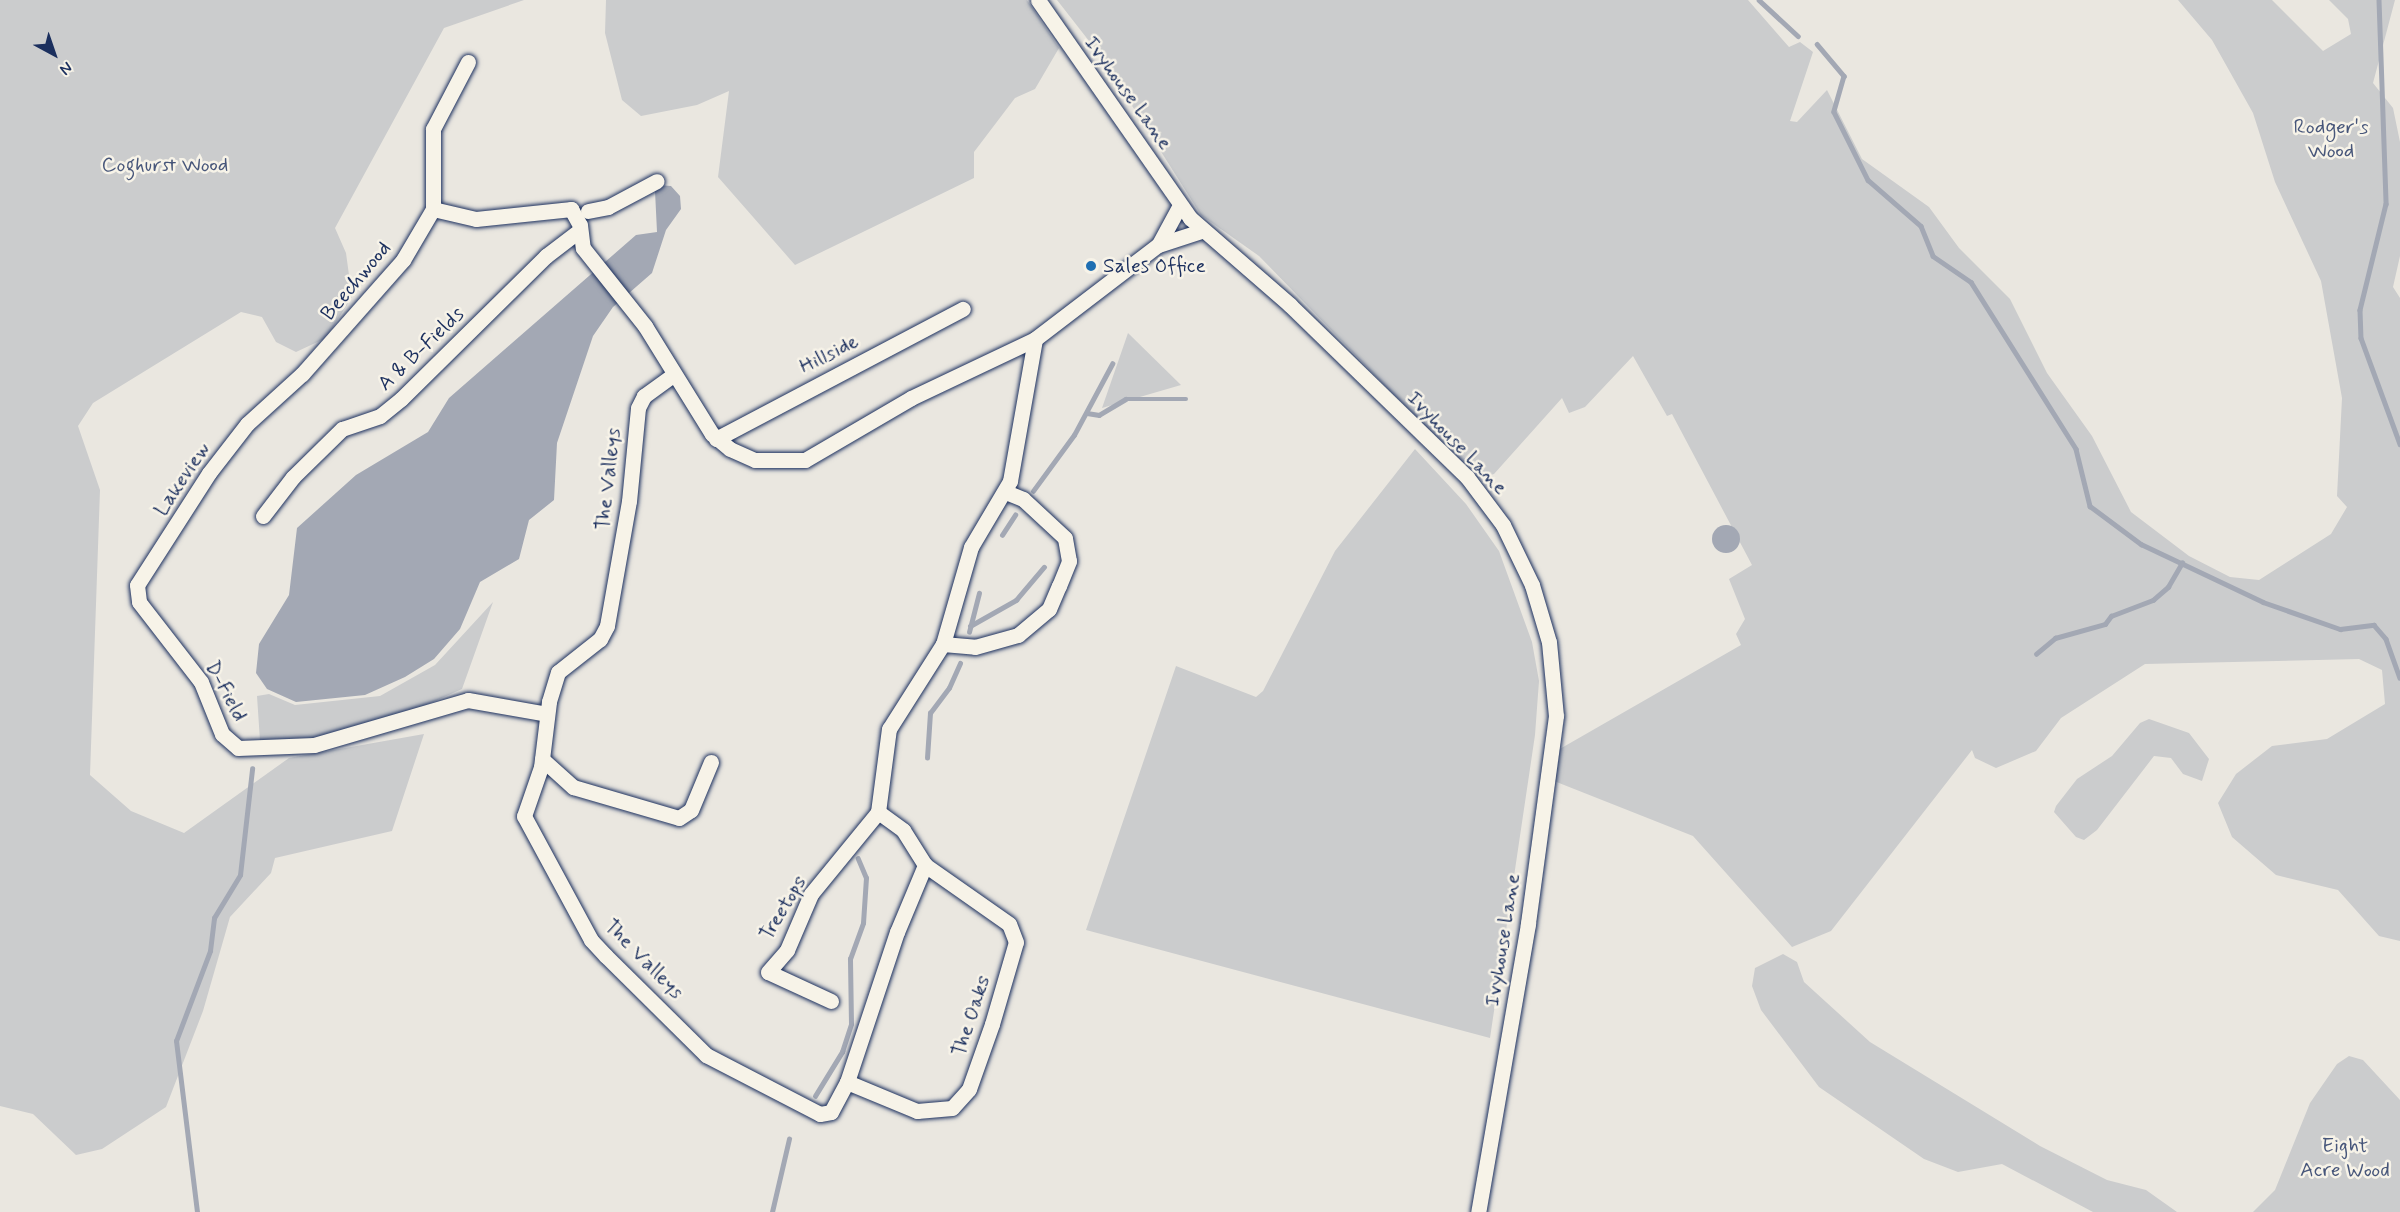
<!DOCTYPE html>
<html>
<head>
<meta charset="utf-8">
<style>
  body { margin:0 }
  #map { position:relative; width:2400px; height:1212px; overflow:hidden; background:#eae7e0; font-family:Mynerve,sans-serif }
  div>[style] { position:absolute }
  .green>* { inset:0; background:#cbcccd }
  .water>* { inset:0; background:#a3a8b4 }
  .round { border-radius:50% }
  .stream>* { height:4.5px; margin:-2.25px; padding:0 2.25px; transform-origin:2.25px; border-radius:2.25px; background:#a3a8b4 }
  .roads { filter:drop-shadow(0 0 2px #1b2f5e) drop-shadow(0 0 2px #1b2f5e) }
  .minor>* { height:15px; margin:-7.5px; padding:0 7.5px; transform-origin:7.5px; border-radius:7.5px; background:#f7f3e8 }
  .dots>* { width:16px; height:16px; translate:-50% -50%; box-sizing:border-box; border:3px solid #f7f3e8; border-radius:50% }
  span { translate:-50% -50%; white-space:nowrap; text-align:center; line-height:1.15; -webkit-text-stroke:5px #f7f3e8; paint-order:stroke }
  .street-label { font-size:21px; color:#1b2f5e }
  .park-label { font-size:21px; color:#47567a }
  .poi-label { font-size:21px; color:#1b2f5e }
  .left { translate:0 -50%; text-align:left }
  .north { position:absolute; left:24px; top:24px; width:60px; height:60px; -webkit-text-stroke:4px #f7f3e8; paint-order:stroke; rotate:140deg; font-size:16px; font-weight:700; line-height:24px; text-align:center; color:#1b2f5e }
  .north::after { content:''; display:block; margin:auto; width:21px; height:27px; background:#1b2f5e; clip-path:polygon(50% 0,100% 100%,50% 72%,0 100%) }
</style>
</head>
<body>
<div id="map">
  <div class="green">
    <div style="clip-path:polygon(0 0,524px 0,444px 28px,335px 228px,346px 253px,352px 297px,326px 338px,296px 352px,276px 342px,262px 317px,241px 312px,93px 403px,78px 426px,100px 490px,90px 775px,131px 811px,184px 833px,289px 758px,424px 734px,392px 831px,275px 858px,271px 873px,230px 917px,203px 1011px,166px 1107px,102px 1149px,76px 1155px,33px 1114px,0 1106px)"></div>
    <div style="clip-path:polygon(606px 0,1027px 0,1059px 48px,1035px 89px,1015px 98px,974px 152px,974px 178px,795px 265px,718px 177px,729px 91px,697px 105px,641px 116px,622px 100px,605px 33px)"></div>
    <div style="clip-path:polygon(1057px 0,1748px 0,1789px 47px,1800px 42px,1813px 52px,1790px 121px,1797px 122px,1827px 90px,1862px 159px,1929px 207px,1959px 248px,2010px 299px,2047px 373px,2092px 436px,2131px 512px,2189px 556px,2230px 577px,2259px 580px,2331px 534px,2347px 507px,2337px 496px,2342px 398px,2321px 281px,2275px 182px,2253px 113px,2212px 40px,2178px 0,2272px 0,2323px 51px,2351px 34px,2348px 19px,2329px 0,2395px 0,2373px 83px,2393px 108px,2400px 142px,2400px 256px,2393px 287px,2400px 298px,2400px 941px,2379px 936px,2338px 890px,2276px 875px,2232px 837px,2218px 803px,2236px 774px,2272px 746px,2327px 739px,2385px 704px,2382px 670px,2359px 659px,2145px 664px,2061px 718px,2036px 751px,1996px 768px,1975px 758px,1972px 750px,1831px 931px,1792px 947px,1693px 836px,1554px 781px,1558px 750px,1741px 645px,1736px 634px,1745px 619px,1729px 579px,1752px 565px,1672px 414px,1667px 416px,1633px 356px,1585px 407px,1569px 413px,1562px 398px,1494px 474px,1476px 479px,1259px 256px,1201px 215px,1100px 55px)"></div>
    <div style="clip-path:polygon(1128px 333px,1181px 385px,1102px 408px)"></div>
    <div style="clip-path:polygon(1415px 449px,1466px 504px,1499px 551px,1532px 642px,1539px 681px,1535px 735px,1490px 1038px,1086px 930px,1176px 666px,1256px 697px,1263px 691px,1335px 551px)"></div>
    <div style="clip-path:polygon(493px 602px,462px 689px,352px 738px,260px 741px,257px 696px,269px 694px,295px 705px,380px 696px,435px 665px)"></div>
    <div style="clip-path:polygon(2149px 719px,2189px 733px,2209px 759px,2202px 781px,2183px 774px,2171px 758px,2154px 756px,2097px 830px,2084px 840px,2076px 837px,2054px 812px,2056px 806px,2077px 779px,2112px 756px,2140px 723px)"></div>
    <div style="clip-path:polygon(1783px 954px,1797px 962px,1804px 982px,1870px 1042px,2040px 1146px,2107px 1180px,2146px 1190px,2177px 1212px,2093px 1212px,2002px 1164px,1958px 1172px,1924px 1159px,1819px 1087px,1761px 1010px,1752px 986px,1755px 968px)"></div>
    <div style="clip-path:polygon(2349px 1056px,2363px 1060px,2400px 1100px,2400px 1212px,2253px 1212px,2275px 1190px,2310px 1103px,2337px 1064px)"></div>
  </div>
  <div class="water">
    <div style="clip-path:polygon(658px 185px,671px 186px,680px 196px,681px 209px,666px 230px,652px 273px,613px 307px,593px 336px,557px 443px,554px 500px,529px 520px,519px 559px,480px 582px,460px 629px,434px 659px,405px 677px,365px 695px,296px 702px,267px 689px,256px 673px,259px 644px,289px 595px,297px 528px,356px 475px,428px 432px,449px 398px,636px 235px,657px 232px,655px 191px)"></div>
    <div class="round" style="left:1712px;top:525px;width:28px;height:28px"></div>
  </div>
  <div class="stream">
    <div style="left:1759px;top:0;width:53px;rotate:42.7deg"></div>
    <div style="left:2379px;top:0;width:204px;rotate:88deg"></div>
    <div style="left:2386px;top:204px;width:109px;rotate:103.8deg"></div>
    <div style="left:2360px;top:310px;width:28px;rotate:88deg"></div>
    <div style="left:2361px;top:338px;width:113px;rotate:69.8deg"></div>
    <div style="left:1817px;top:44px;width:42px;rotate:49.8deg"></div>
    <div style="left:1844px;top:76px;width:37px;rotate:106deg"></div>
    <div style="left:1834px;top:112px;width:76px;rotate:63.4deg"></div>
    <div style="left:1868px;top:180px;width:70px;rotate:41deg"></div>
    <div style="left:1921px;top:226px;width:32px;rotate:68deg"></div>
    <div style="left:1933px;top:256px;width:46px;rotate:34.4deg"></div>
    <div style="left:1971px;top:282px;width:197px;rotate:57.8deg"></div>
    <div style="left:2076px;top:449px;width:59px;rotate:76.2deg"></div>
    <div style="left:2090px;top:506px;width:64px;rotate:36.7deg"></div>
    <div style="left:2141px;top:544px;width:135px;rotate:25.4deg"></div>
    <div style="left:2263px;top:602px;width:82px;rotate:19.3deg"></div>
    <div style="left:2340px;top:629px;width:34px;rotate:-7deg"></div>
    <div style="left:2374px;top:625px;width:18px;rotate:49deg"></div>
    <div style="left:2386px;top:639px;width:41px;rotate:70.3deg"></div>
    <div style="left:1087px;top:413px;width:12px;rotate:9deg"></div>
    <div style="left:1099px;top:415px;width:31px;rotate:-31deg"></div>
    <div style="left:1126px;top:399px;width:60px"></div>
    <div style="left:1033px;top:491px;width:69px;rotate:-53.8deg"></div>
    <div style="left:1074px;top:435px;width:81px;rotate:-61.8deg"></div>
    <div style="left:1002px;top:535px;width:24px;rotate:-57deg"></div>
    <div style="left:970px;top:626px;width:53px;rotate:-29.5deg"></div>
    <div style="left:1016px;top:600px;width:43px;rotate:-49.7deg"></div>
    <div style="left:969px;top:632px;width:40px;rotate:-75.6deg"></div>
    <div style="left:2036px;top:654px;width:25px;rotate:-40deg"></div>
    <div style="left:2055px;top:638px;width:52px;rotate:-15.6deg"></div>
    <div style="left:2105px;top:624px;width:10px;rotate:-53deg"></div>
    <div style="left:2111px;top:616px;width:45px;rotate:-20.9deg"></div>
    <div style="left:2153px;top:600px;width:20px;rotate:-41deg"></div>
    <div style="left:2168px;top:587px;width:28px;rotate:-60deg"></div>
    <div style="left:927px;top:758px;width:45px;rotate:-86.2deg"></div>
    <div style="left:930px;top:713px;width:31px;rotate:-53deg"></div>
    <div style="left:949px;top:688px;width:27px;rotate:-66deg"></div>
    <div style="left:815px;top:1096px;width:52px;rotate:-58.5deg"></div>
    <div style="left:842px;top:1052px;width:29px;rotate:-72deg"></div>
    <div style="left:851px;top:1024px;width:65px;rotate:-90.9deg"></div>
    <div style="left:850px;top:959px;width:38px;rotate:-70deg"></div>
    <div style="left:863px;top:923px;width:45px;rotate:-86.2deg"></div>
    <div style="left:866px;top:878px;width:21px;rotate:-113deg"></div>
    <div style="left:197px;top:1212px;width:172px;rotate:-97deg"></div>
    <div style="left:176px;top:1041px;width:96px;rotate:-69.3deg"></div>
    <div style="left:210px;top:951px;width:33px;rotate:-83deg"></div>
    <div style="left:214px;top:918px;width:50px;rotate:-58.8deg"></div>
    <div style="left:240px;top:875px;width:107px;rotate:-83.5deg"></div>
    <div style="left:772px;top:1212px;width:75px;rotate:-76.9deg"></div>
  </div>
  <div class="roads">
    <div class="minor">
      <div style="left:1038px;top:0;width:266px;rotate:55.1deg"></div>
      <div style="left:1190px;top:218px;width:133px;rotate:41deg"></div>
      <div style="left:1290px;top:305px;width:247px;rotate:44.2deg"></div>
      <div style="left:1467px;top:477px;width:60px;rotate:53.1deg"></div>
      <div style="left:1503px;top:525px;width:67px;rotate:64.2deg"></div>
      <div style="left:1532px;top:585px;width:59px;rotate:73.4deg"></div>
      <div style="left:1549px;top:642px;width:74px;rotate:84.6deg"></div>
      <div style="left:1556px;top:716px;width:210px;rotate:97.7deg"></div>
      <div style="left:1528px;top:924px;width:292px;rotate:99.8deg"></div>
      <div style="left:468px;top:62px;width:76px;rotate:117.6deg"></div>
      <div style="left:433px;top:129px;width:80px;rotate:90deg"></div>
      <div style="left:433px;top:209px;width:44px;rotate:13.1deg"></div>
      <div style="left:476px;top:219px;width:96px;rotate:-6deg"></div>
      <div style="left:571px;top:209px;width:18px;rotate:61deg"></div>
      <div style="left:580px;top:225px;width:23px;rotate:83deg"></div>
      <div style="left:583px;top:248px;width:100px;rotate:51.5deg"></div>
      <div style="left:645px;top:326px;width:127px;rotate:58.2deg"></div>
      <div style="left:712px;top:434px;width:23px;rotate:40deg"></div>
      <div style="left:730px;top:449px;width:27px;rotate:24deg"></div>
      <div style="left:755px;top:460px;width:50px"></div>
      <div style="left:805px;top:460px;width:123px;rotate:-30.3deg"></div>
      <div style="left:911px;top:398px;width:137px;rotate:-25.4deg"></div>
      <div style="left:433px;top:209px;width:59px;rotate:120.5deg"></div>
      <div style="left:403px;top:260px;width:152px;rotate:131.5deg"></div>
      <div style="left:302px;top:374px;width:74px;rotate:137.7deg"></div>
      <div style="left:247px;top:424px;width:62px;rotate:127.8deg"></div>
      <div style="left:209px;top:473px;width:133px;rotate:122.7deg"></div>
      <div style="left:137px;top:585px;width:17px;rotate:83deg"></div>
      <div style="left:139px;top:602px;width:101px;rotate:52.2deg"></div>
      <div style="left:201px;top:682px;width:56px;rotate:68deg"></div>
      <div style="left:222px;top:734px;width:21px;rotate:41deg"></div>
      <div style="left:238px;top:748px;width:76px;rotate:-2.3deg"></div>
      <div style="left:314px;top:745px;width:160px;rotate:-16.3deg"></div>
      <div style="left:468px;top:700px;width:80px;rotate:10deg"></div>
      <div style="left:588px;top:211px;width:20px;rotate:-11deg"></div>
      <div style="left:608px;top:207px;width:55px;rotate:-28deg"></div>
      <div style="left:1160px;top:242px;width:42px;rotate:-61.6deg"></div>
      <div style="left:673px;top:375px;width:36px;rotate:144deg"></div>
      <div style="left:644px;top:396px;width:13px;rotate:117deg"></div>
      <div style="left:638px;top:408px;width:93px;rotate:95.5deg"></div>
      <div style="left:629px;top:501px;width:127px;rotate:100deg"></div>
      <div style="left:607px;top:626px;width:15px;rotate:118deg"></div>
      <div style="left:600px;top:639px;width:53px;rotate:141.8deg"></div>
      <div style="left:558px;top:672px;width:31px;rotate:107deg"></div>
      <div style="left:549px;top:702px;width:65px;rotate:97deg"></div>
      <div style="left:541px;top:767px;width:52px;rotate:109.1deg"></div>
      <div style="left:524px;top:816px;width:141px;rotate:61.6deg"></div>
      <div style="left:591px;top:940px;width:22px;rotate:47deg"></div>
      <div style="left:606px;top:956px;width:141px;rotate:44.7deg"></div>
      <div style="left:706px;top:1055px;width:128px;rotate:27.4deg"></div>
      <div style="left:820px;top:1114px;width:11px;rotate:-10deg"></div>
      <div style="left:831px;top:1112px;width:34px;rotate:-62deg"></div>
      <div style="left:847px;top:1082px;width:158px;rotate:-71.6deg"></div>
      <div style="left:897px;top:932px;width:73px;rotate:-67.3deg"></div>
      <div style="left:925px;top:865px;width:41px;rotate:-122.2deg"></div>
      <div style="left:903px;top:830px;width:31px;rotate:-144deg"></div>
      <div style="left:878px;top:812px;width:84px;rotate:-82.5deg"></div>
      <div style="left:889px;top:729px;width:101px;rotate:-57.6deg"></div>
      <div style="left:943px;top:644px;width:101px;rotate:-73.9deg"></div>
      <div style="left:971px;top:547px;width:77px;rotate:-59.4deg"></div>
      <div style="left:1010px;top:481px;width:144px;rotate:-80deg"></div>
      <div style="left:1035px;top:339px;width:155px;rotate:-37.4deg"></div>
      <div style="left:1158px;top:245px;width:45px;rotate:-18deg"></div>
      <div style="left:716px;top:439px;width:279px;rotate:-27.8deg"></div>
      <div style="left:263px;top:516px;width:49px;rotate:-52.4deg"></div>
      <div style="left:293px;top:477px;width:69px;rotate:-44.4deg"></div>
      <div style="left:342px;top:429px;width:40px;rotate:-18.9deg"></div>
      <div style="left:380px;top:416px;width:27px;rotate:-39deg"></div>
      <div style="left:401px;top:399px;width:204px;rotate:-44.6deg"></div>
      <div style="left:546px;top:256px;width:43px;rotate:-37.4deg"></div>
      <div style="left:943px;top:644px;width:32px;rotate:5deg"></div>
      <div style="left:975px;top:647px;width:45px;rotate:-15.6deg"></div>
      <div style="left:1018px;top:635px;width:40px;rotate:-40deg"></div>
      <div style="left:1049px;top:609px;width:25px;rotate:-67deg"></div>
      <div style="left:1059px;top:586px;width:27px;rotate:-68deg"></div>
      <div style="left:1069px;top:561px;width:23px;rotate:-100deg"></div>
      <div style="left:1065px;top:538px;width:57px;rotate:-137.1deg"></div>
      <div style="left:1023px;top:499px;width:18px;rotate:-158deg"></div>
      <div style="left:542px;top:759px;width:42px;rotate:42.1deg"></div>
      <div style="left:573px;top:787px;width:110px;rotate:16.3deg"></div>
      <div style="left:679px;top:818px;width:14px;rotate:-34deg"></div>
      <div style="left:691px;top:810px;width:52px;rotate:-67.4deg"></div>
      <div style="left:831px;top:1001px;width:69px;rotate:-155.3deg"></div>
      <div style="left:768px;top:972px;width:29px;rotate:-49deg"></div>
      <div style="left:787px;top:950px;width:61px;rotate:-66.8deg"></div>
      <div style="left:811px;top:894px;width:106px;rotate:-50.7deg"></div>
      <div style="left:847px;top:1082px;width:76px;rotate:22.5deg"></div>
      <div style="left:917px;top:1111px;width:35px;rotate:-5deg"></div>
      <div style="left:952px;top:1108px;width:25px;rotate:-48deg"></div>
      <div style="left:969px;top:1089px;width:69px;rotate:-70.5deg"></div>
      <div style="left:992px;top:1024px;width:85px;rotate:-73.7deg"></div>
      <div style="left:1016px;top:942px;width:19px;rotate:-111deg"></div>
      <div style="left:1009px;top:924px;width:103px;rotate:-144.9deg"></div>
    </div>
  </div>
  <div class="dots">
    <div style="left:1091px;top:266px;background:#1f6fb2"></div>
  </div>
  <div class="street-label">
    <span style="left:1128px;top:93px;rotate:54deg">Ivyhouse Lane</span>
    <span style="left:356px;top:281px;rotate:-50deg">Beechwood</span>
    <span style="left:421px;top:349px;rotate:-44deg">A &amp; B-Fields</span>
    <span style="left:829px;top:354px;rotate:-27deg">Hillside</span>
    <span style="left:1457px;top:443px;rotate:46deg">Ivyhouse Lane</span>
    <span style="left:182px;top:479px;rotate:-56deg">Lakeview</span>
    <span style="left:608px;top:479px;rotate:-84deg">The Valleys</span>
    <span style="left:226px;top:691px;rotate:62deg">D-Field</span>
    <span style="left:783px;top:908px;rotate:-59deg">Treetops</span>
    <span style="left:1503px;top:940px;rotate:-81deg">Ivyhouse Lane</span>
    <span style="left:644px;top:959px;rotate:45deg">The Valleys</span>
    <span style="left:971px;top:1016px;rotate:-72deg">The Oaks</span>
  </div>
  <div class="park-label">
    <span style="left:2331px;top:139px">Rodger's<br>Wood</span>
    <span style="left:165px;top:165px">Coghurst Wood</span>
    <span style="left:2345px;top:1158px">Eight<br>Acre Wood</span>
  </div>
  <div class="poi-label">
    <span class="left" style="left:1103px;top:266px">Sales Office</span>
  </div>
  <div class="north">N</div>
</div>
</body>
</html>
